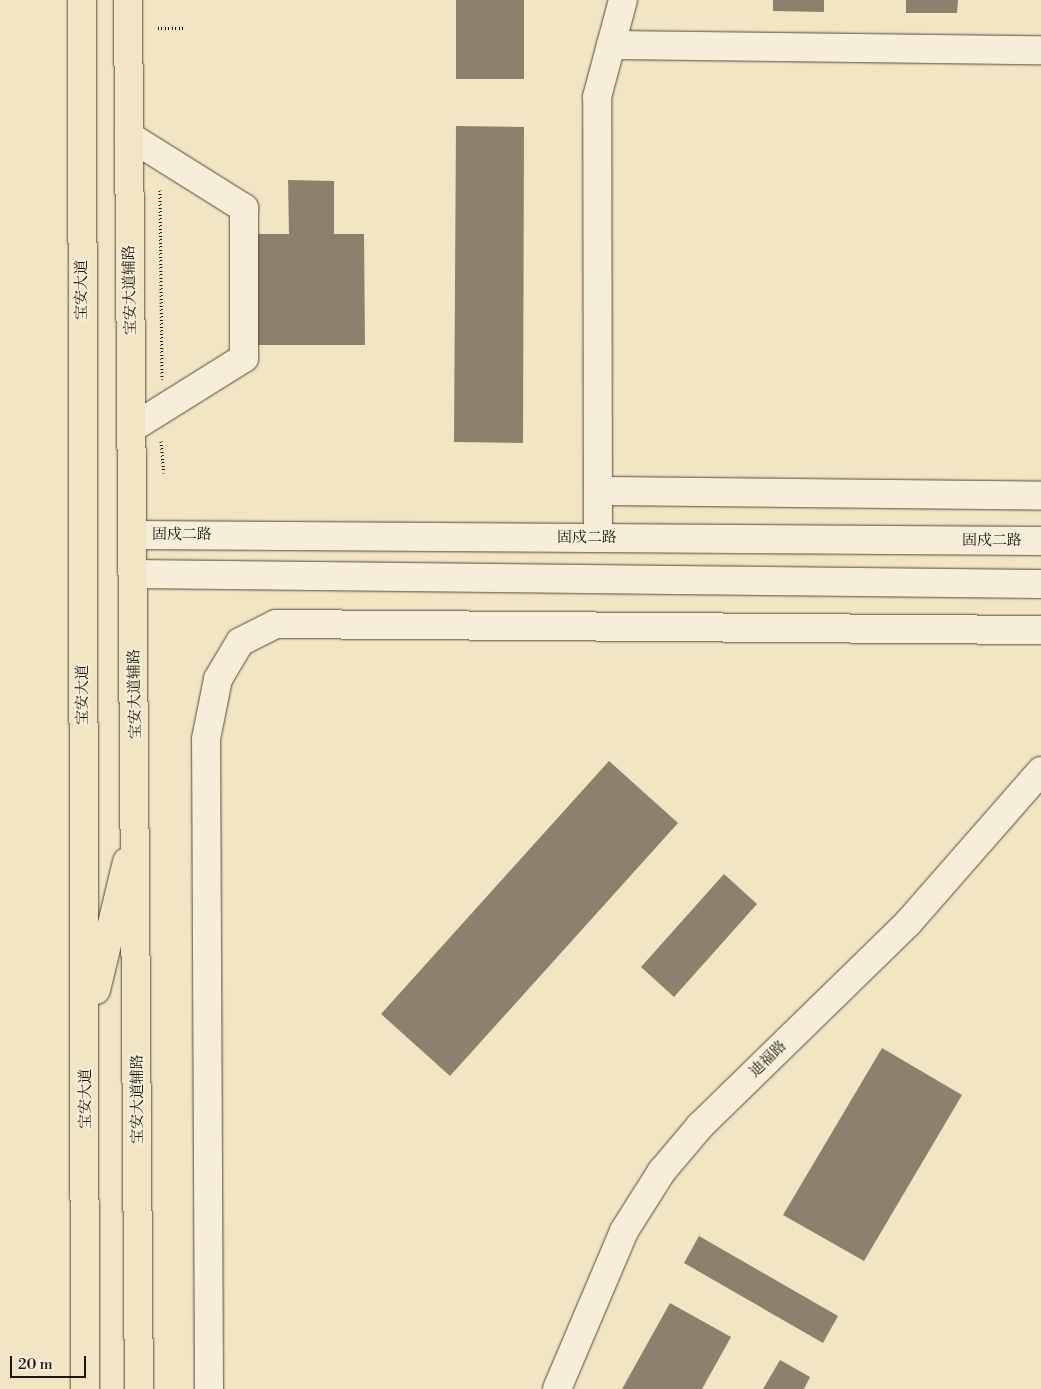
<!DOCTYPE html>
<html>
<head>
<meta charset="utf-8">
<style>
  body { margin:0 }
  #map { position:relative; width:1041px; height:1389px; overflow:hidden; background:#f1e5c3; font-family:"Libre Bodoni","Noto Serif SC",serif }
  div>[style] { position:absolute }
  .building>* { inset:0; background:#8c816c }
  .path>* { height:3px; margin-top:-1.5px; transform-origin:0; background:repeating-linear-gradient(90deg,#1e150d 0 1px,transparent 0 3.5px) }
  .roads { filter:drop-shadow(0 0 1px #53493a) drop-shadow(0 0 1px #53493a) }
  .minor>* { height:28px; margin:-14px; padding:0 14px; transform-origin:14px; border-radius:14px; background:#f6eed8 }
  .major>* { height:28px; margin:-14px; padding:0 14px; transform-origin:14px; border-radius:14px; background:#f1e5c3 }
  span { translate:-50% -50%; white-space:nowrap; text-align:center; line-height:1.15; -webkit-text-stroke:4px #f6eed8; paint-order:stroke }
  .street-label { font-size:15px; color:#1e150d }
  .scale { position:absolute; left:10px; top:1356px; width:76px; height:22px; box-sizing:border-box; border:2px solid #1e150d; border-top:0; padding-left:6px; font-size:15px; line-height:18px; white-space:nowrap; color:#1e150d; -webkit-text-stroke:4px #f6eed8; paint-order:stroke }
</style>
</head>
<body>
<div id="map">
  <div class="building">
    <div style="clip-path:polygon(456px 0,524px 0,524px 79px,456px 79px)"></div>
    <div style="clip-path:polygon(773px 0,824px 0,824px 12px,773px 11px)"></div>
    <div style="clip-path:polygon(906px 0,958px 0,957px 13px,906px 13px)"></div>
    <div style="clip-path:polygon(456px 126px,524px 127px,523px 443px,454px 442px)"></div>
    <div style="clip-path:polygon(288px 180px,334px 181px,334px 234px,364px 234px,365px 345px,258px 345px,258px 234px,289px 234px)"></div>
    <div style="clip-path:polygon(609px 761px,678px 823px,450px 1076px,381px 1014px)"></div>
    <div style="clip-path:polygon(724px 874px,757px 904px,674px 997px,641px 967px)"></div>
    <div style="clip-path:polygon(882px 1048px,962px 1095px,864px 1261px,783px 1215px)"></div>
    <div style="clip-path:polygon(699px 1236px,838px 1316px,823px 1343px,684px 1263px)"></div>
    <div style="clip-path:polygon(670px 1303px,731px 1337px,702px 1389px,622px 1389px)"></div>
    <div style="clip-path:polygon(780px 1360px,810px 1377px,804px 1389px,763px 1389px)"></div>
  </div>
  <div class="path">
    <div style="left:158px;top:28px;width:26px"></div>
    <div style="left:160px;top:190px;width:189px;rotate:89.4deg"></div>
    <div style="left:161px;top:441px;width:32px;rotate:85deg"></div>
  </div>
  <div class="roads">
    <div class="minor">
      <div style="left:611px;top:45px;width:430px;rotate:0.7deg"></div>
      <div style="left:129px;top:136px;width:136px;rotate:32.1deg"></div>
      <div style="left:244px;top:208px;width:150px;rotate:90deg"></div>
      <div style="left:244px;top:358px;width:132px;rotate:148deg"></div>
      <div style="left:598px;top:491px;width:443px;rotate:0.6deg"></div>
      <div style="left:133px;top:535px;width:908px;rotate:0.38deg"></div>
      <div style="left:598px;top:538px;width:441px;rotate:-90.1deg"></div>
      <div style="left:597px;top:97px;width:100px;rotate:-75deg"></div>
      <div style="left:134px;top:574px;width:907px;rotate:0.63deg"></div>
      <div style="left:209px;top:1389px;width:650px;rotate:-90.26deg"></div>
      <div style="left:206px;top:739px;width:61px;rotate:-78.7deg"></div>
      <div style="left:218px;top:679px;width:43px;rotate:-59.3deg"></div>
      <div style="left:240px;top:642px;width:40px;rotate:-26.6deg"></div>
      <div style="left:276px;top:624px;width:765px;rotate:0.45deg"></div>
      <div style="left:557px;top:1389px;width:172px;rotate:-67deg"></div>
      <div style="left:624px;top:1231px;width:71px;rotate:-57.7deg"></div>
      <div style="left:662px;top:1171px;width:59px;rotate:-49.8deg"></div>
      <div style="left:700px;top:1126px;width:291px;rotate:-44.3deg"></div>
      <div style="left:908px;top:923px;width:202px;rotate:-48.8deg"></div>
    </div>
    <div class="major">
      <div style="left:82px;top:0;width:1389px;rotate:89.88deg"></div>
      <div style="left:128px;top:0;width:1389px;rotate:89.55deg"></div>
      <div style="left:96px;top:990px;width:132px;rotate:-76.4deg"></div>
    </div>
  </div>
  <div class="street-label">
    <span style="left:82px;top:290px;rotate:-90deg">宝安大道</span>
    <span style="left:130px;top:290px;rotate:-91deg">宝安大道辅路</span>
    <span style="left:182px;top:535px">固戍二路</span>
    <span style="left:587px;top:538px">固戍二路</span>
    <span style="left:992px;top:541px">固戍二路</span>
    <span style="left:135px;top:694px;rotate:-91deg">宝安大道辅路</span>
    <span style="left:83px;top:695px;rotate:-90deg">宝安大道</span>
    <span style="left:768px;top:1059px;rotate:-44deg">迪福路</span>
    <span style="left:86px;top:1099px;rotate:-90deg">宝安大道</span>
    <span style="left:138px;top:1099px;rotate:-90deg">宝安大道辅路</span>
  </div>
  <div class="scale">20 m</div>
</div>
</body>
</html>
